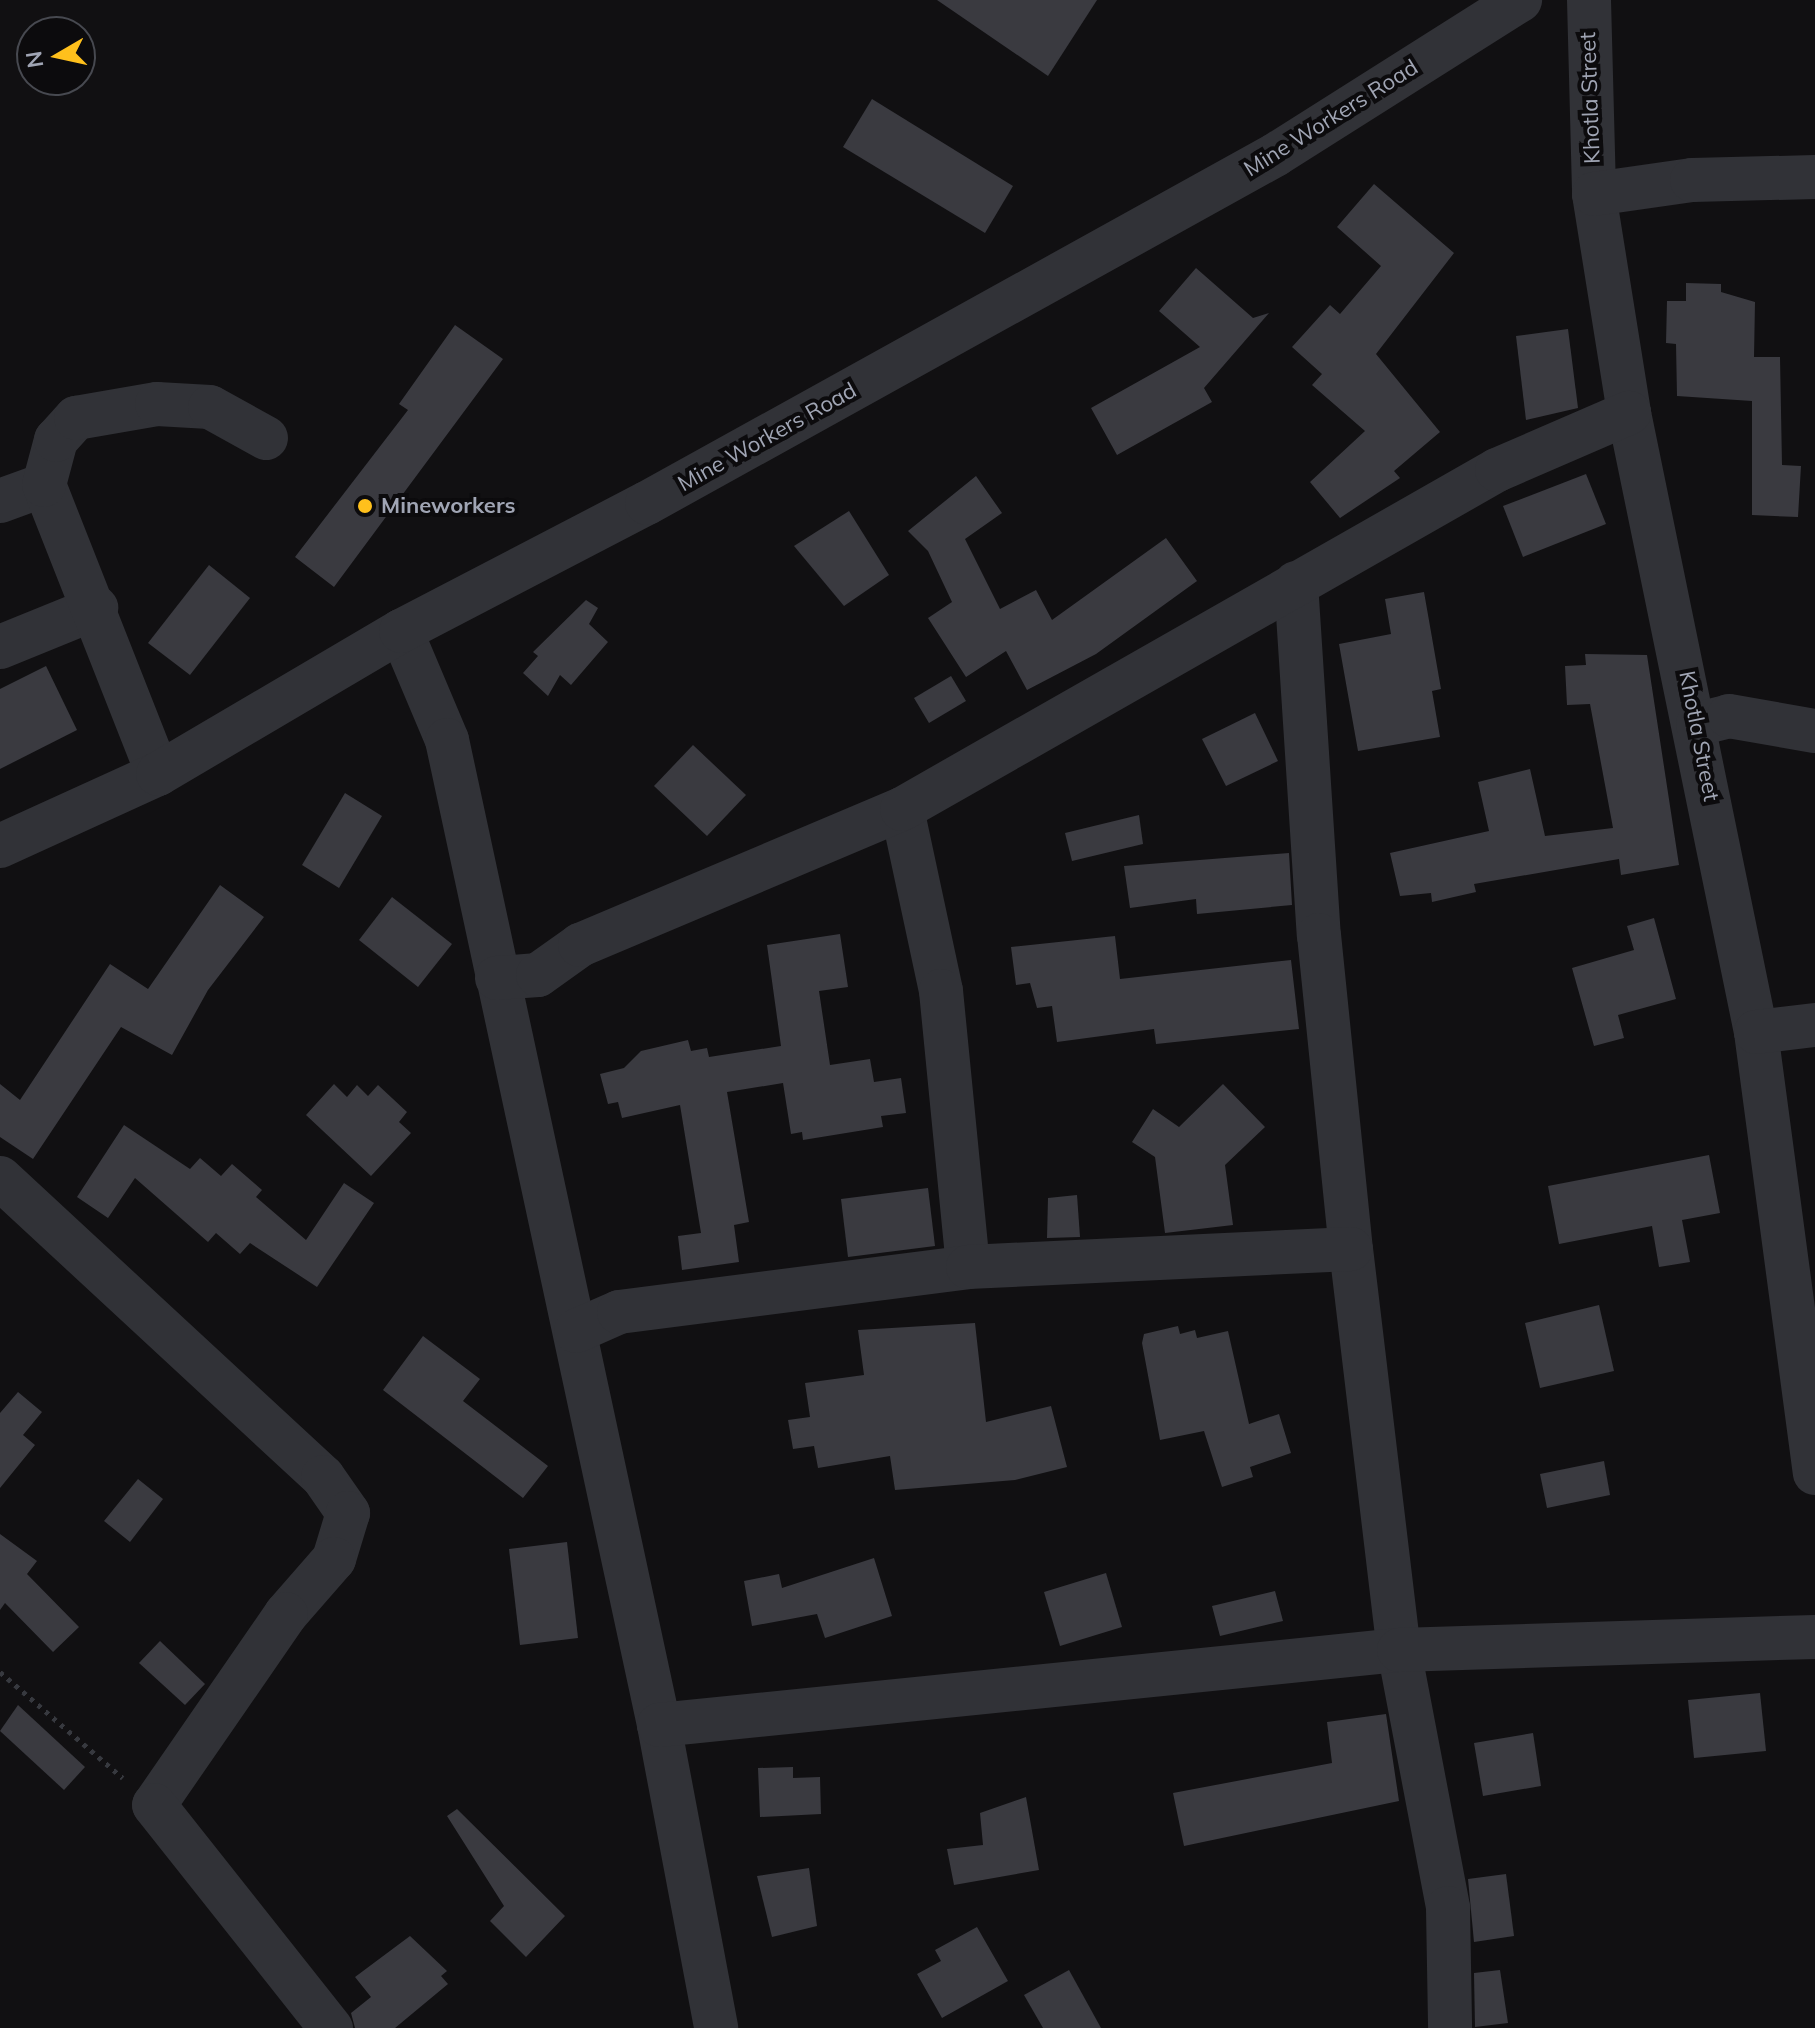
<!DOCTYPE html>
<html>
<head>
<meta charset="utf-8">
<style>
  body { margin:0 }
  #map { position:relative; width:1815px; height:2028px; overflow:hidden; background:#111012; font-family:Mulish,sans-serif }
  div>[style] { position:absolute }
  .building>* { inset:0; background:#3a3a40 }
  .path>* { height:5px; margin-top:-2.5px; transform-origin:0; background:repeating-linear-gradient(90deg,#37393f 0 4px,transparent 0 10px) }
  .minor>* { height:44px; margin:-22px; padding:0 22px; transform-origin:22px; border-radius:22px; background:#313237 }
  .dots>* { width:22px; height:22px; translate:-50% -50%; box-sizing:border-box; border:4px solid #0c0b0d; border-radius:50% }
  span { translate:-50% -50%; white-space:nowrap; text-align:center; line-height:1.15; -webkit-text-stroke:8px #0c0b0d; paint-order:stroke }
  .street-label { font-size:22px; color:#a0a5b4 }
  .poi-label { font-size:22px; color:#a0a5b4; font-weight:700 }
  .left { translate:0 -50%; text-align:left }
  .north { position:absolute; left:16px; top:16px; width:80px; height:80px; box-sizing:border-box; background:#0c0b0d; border:2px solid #474950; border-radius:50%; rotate:261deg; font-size:22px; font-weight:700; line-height:32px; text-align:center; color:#a0a5b4 }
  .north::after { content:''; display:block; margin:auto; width:28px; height:36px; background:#ffc01c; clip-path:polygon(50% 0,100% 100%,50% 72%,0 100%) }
</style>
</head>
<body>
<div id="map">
  <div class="building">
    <div style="clip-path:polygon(937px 0,1097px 0,1048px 76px)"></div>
    <div style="clip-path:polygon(872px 99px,1013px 186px,985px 233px,843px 147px)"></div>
    <div style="clip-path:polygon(1374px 184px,1454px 253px,1376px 354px,1440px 432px,1394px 471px,1400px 478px,1340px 518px,1310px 482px,1365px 431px,1312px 385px,1322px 374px,1292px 347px,1330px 305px,1340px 314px,1381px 266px,1337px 227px)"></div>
    <div style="clip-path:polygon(1196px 268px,1253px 318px,1269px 313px,1204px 388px,1212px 402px,1117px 455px,1091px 408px,1200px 347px,1159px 311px)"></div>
    <div style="clip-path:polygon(1686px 283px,1721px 284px,1721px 292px,1755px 302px,1754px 357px,1780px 357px,1782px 465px,1801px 466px,1798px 517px,1752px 515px,1752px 401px,1677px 396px,1676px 344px,1666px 343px,1667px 301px,1686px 301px)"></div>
    <div style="clip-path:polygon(455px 325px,503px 359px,334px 587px,295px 557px,408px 410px,399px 404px)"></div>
    <div style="clip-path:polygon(1568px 329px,1578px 408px,1526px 420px,1516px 336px)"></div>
    <div style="clip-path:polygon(1586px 474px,1606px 524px,1523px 557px,1503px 506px)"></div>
    <div style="clip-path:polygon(976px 476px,1002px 513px,965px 539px,1000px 609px,1036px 590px,1052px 620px,1166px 538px,1197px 581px,1096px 654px,1027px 690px,1006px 651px,966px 677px,928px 618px,952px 602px,928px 551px,908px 531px)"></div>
    <div style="clip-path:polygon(849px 511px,889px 575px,844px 606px,794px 546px)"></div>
    <div style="clip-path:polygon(209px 565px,250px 598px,190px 675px,148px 643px)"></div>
    <div style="clip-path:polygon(1424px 592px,1441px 689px,1432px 691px,1440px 737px,1358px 751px,1339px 644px,1391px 634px,1385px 599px)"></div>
    <div style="clip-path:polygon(586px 600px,598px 608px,589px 624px,608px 642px,571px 685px,560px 675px,548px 696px,523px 673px,538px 656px,533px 652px)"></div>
    <div style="clip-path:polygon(1585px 654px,1647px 655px,1679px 865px,1621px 875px,1619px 859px,1474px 884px,1476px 892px,1432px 902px,1431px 893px,1400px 896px,1390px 853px,1489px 831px,1478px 782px,1530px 769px,1545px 836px,1613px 828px,1590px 704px,1567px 705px,1565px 666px,1586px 665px)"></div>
    <div style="clip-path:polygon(46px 666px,77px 730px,0 769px,0 689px)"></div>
    <div style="clip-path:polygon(951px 676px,966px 701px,929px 723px,914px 698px)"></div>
    <div style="clip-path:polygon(1255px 713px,1278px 761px,1226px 786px,1202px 739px)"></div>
    <div style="clip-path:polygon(693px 745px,746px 795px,707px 836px,654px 786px)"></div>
    <div style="clip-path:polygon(345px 793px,382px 816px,339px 888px,302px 865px)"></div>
    <div style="clip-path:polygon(1139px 815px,1143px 844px,1072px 861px,1065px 833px)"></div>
    <div style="clip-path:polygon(1289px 853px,1292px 905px,1197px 914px,1196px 899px,1130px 908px,1124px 866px)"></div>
    <div style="clip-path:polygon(220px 885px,264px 917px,208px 990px,172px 1055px,121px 1027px,33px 1159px,0 1137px,0 1084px,20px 1100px,110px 964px,148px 989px)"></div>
    <div style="clip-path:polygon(392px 897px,452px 944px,418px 987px,359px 940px)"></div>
    <div style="clip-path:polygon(1654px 918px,1676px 999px,1618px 1015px,1624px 1038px,1594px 1046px,1572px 968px,1634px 950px,1627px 926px)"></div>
    <div style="clip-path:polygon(840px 934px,848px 987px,819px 991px,830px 1065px,870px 1059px,874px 1082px,901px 1078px,906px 1113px,881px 1116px,883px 1127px,803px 1140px,802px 1132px,791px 1134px,783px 1083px,727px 1092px,749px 1222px,734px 1225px,739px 1262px,682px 1270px,678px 1236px,701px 1233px,680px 1105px,622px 1118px,618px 1102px,608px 1104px,600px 1074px,624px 1068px,641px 1051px,688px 1040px,691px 1051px,707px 1048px,709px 1057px,781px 1046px,767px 945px)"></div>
    <div style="clip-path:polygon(1115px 936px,1120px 979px,1291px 960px,1299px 1029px,1156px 1044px,1154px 1029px,1057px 1042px,1052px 1006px,1037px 1008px,1030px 983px,1016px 985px,1011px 947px)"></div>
    <div style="clip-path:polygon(334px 1084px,347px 1097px,357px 1085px,368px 1096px,378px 1085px,407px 1112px,399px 1122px,411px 1133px,371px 1176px,306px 1115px)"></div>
    <div style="clip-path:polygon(1223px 1084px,1265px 1127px,1225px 1165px,1233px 1225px,1165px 1233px,1155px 1157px,1132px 1142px,1153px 1109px,1179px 1127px)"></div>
    <div style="clip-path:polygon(124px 1125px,190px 1169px,200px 1158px,221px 1176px,232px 1164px,262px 1190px,256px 1197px,306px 1240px,344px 1183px,374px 1203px,317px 1287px,250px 1243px,240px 1254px,216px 1233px,208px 1242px,135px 1178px,108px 1218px,77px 1197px)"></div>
    <div style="clip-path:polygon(1709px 1155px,1720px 1213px,1682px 1220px,1690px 1262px,1659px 1267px,1652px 1226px,1559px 1244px,1548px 1186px)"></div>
    <div style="clip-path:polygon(928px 1188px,935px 1246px,848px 1257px,841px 1199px)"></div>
    <div style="clip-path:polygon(1077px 1195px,1080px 1237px,1047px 1238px,1048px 1198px)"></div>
    <div style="clip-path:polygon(1599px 1305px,1614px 1371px,1540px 1388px,1525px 1323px)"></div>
    <div style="clip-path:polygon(975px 1323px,986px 1422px,1051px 1406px,1067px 1467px,1015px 1480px,895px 1490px,890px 1456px,818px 1468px,814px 1446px,793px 1449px,788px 1420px,810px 1417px,805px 1383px,864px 1375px,858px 1330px)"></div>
    <div style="clip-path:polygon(1178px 1326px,1180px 1334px,1195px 1330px,1197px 1338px,1228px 1331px,1249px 1424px,1279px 1414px,1291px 1453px,1250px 1467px,1253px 1477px,1222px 1487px,1204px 1431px,1160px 1440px,1142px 1343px,1144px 1334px)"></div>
    <div style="clip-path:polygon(423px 1336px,480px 1379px,463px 1401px,548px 1466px,523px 1498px,383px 1390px)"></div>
    <div style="clip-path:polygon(18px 1392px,42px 1412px,23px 1435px,35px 1445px,0 1488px,0 1413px)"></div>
    <div style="clip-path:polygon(1604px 1461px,1610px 1495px,1547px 1508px,1540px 1474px)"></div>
    <div style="clip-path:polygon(138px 1479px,163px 1499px,130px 1542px,104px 1521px)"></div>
    <div style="clip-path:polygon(0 1534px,37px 1561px,27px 1574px,79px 1627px,53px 1652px,5px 1603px,0 1610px)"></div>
    <div style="clip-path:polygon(567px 1542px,578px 1638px,520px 1645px,509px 1549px)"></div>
    <div style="clip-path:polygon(874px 1558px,892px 1616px,825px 1638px,817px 1614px,752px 1626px,744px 1581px,779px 1574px,782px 1588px)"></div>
    <div style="clip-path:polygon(1106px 1573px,1122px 1627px,1060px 1646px,1044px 1592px)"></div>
    <div style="clip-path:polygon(1275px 1591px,1283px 1621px,1220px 1636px,1212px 1606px)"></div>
    <div style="clip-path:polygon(160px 1641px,205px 1684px,185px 1705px,139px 1663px)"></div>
    <div style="clip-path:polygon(1760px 1693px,1766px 1751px,1694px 1758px,1688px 1700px)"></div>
    <div style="clip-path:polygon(18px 1705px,85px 1767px,64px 1790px,0 1731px)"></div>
    <div style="clip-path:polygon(1386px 1714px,1399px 1801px,1184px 1846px,1173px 1793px,1332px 1763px,1327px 1722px)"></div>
    <div style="clip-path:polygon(1533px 1733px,1541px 1786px,1483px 1796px,1474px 1743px)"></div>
    <div style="clip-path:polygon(793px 1767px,793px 1778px,820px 1777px,821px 1814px,760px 1817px,758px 1768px)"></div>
    <div style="clip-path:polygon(1026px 1797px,1039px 1870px,954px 1885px,947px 1849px,983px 1845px,980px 1813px)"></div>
    <div style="clip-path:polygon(457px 1809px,565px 1916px,526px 1957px,490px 1921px,504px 1906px,447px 1816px)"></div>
    <div style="clip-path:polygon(809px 1868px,817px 1926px,772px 1937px,757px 1876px)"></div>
    <div style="clip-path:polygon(1506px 1874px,1514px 1936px,1474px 1942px,1468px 1879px)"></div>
    <div style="clip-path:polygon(977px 1927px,1008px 1981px,942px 2018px,917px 1974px,941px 1961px,935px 1950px)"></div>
    <div style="clip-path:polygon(410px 1936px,447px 1971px,441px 1976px,448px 1984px,395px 2028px,355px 2028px,351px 2013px,371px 1997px,355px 1977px)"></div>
    <div style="clip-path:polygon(1069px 1970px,1101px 2028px,1043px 2028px,1024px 1995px)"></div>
    <div style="clip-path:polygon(1500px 1970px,1508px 2023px,1475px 2027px,1474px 1973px)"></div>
  </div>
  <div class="path">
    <div style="left:0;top:1672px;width:162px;rotate:40.8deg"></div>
  </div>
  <div class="minor">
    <div style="left:1589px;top:0;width:194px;rotate:88.5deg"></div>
    <div style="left:1594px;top:194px;width:222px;rotate:80.9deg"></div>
    <div style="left:1629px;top:413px;width:632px;rotate:78.41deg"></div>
    <div style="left:1756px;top:1032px;width:445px;rotate:82.4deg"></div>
    <div style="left:1594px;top:194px;width:99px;rotate:-8.1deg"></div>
    <div style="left:1692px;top:180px;width:123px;rotate:-1.4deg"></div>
    <div style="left:0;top:501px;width:47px;rotate:-20deg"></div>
    <div style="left:1296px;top:583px;width:353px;rotate:86.3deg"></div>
    <div style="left:1319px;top:935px;width:316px;rotate:84.2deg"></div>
    <div style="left:1351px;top:1249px;width:404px;rotate:83.2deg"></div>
    <div style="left:1399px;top:1650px;width:263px;rotate:79.2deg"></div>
    <div style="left:1448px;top:1908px;width:120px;rotate:89deg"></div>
    <div style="left:401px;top:631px;width:118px;rotate:67.1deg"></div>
    <div style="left:447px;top:740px;width:1008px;rotate:77.85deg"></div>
    <div style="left:659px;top:1725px;width:308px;rotate:79.3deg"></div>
    <div style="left:0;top:647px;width:104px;rotate:-22.1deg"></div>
    <div style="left:1698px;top:724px;width:32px;rotate:-14deg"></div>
    <div style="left:1729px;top:716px;width:87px;rotate:9.9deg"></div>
    <div style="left:158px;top:774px;width:311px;rotate:-111.5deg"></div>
    <div style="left:44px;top:485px;width:47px;rotate:-75.1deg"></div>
    <div style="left:56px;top:440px;width:30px;rotate:-48deg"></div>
    <div style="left:76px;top:418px;width:82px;rotate:-9.8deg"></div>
    <div style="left:157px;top:404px;width:53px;rotate:3.2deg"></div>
    <div style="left:210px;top:407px;width:64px;rotate:29deg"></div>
    <div style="left:902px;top:809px;width:186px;rotate:77.9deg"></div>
    <div style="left:941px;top:991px;width:277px;rotate:84.4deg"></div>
    <div style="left:0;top:846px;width:174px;rotate:-24.5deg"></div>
    <div style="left:158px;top:774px;width:282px;rotate:-30.5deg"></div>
    <div style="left:401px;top:631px;width:277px;rotate:-27.5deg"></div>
    <div style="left:647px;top:503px;width:718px;rotate:-28.99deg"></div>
    <div style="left:1275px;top:155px;width:290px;rotate:-32.3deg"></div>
    <div style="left:497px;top:978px;width:41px;rotate:-4.2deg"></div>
    <div style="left:538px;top:975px;width:52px;rotate:-35.5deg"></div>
    <div style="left:580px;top:945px;width:350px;rotate:-22.9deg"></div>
    <div style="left:902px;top:809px;width:685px;rotate:-29.67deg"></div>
    <div style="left:1497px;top:470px;width:144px;rotate:-23.4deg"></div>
    <div style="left:1756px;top:1032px;width:59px;rotate:-6.8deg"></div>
    <div style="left:0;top:1178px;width:440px;rotate:42.8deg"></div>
    <div style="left:323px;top:1477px;width:44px;rotate:55.2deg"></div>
    <div style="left:348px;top:1513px;width:48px;rotate:106.9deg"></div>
    <div style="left:334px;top:1559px;width:73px;rotate:131.1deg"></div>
    <div style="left:286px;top:1614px;width:232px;rotate:124.6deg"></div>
    <div style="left:154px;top:1805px;width:285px;rotate:51.6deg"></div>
    <div style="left:576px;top:1331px;width:47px;rotate:-23.8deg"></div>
    <div style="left:619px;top:1312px;width:352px;rotate:-7.3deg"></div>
    <div style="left:968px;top:1267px;width:383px;rotate:-2.7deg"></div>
    <div style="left:659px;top:1725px;width:744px;rotate:-5.79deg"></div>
    <div style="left:1399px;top:1650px;width:416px;rotate:-1.8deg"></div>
  </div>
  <div class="dots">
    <div style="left:365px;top:506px;background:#ffc01c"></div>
  </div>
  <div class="street-label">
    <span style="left:1590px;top:98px;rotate:-92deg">Khotla Street</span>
    <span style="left:1331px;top:118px;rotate:-32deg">Mine Workers Road</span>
    <span style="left:767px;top:437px;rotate:-29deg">Mine Workers Road</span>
    <span style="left:1699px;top:736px;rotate:79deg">Khotla Street</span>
  </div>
  <div class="poi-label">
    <span class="left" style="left:381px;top:506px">Mineworkers</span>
  </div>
  <div class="north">N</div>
</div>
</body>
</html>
